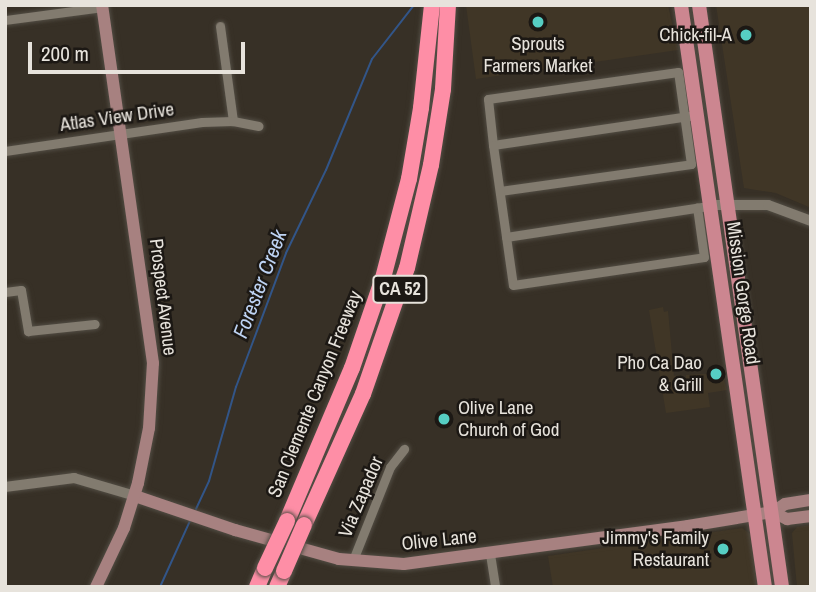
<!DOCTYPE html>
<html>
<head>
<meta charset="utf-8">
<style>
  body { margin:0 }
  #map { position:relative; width:816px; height:592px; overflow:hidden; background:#373026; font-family:"Archivo Narrow",sans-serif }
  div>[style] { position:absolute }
  .built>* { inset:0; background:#403626 }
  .stream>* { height:2px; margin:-1px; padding:0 1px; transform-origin:1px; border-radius:1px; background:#325588 }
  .roads { filter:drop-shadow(0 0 2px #524d44) drop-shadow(0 0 2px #524d44) }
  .minor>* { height:9px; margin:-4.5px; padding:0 4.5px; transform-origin:4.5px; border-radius:4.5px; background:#827b6f }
  .tertiary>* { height:10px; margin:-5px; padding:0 5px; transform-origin:5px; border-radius:5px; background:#827b6f }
  .secondary>* { height:12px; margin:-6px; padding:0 6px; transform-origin:6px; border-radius:6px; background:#a78180 }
  .primary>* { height:14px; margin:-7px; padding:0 7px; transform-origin:7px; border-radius:7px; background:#cc8690 }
  .motorway>* { height:16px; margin:-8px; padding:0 8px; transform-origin:8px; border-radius:8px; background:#fe8ea6 }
  .bridges { filter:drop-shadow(0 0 2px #524d44) drop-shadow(0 0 2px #524d44) }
  .motorway-bridge>* { height:16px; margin:-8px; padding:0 8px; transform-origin:8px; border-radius:8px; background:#fe8ea6 }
  .dots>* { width:19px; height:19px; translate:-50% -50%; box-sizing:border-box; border:4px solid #1c1814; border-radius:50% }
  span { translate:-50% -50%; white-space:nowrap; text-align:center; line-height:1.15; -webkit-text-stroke:5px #1c1814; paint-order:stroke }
  .shield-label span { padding:2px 5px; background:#1c1814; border:2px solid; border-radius:5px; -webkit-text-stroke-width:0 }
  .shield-label { font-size:18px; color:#e7e3dc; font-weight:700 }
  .poi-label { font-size:19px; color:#e7e3dc }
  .right { translate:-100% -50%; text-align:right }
  .left { translate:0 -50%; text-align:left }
  .street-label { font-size:19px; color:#e7e3dc }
  .water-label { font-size:21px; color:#bed3f3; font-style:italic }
  .frame { position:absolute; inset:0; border:7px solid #e7e3dc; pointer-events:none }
  .scale { position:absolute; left:28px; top:42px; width:217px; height:32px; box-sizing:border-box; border:4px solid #e7e3dc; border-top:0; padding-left:9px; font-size:21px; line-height:24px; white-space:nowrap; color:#e7e3dc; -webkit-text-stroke:5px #1c1814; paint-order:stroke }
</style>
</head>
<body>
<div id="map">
  <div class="built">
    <div style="clip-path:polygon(466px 5px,668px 5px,678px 50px,476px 79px)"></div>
    <div style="clip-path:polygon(716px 5px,811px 5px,811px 208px,776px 193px,744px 188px)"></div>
    <div style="clip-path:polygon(663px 307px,664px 312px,668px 311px,674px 376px,680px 375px,681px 380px,686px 379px,686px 375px,722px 373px,727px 390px,708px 393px,710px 407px,666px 413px,649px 310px)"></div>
    <div style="clip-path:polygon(811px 525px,811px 587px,797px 587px,792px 533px,797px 527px)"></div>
    <div style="clip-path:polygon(742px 528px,750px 534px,757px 587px,553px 587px,548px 556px)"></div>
  </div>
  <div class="stream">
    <div style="left:196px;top:509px;width:31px;rotate:-65deg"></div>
    <div style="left:209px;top:481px;width:98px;rotate:-74deg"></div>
    <div style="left:236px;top:387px;width:143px;rotate:-69.5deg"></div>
    <div style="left:286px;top:253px;width:92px;rotate:-64.3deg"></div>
    <div style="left:326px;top:170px;width:120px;rotate:-67.5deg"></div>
    <div style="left:372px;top:59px;width:68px;rotate:-52.1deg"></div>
    <div style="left:160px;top:587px;width:72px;rotate:-65.6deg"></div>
  </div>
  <div class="roads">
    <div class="minor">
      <div style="left:5px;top:20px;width:98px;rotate:-7.6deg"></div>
      <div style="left:220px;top:26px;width:96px;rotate:82.2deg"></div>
      <div style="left:493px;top:145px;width:198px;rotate:-8.4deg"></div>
      <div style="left:5px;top:151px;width:199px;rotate:-8.4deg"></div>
      <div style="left:202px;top:122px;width:31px;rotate:-2deg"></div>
      <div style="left:233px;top:121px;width:26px;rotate:11deg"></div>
      <div style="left:500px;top:191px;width:193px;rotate:-8deg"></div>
      <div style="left:691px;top:164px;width:93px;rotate:-98deg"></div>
      <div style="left:678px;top:72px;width:192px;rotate:171.9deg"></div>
      <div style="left:488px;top:99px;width:46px;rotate:83.8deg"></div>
      <div style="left:493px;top:145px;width:141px;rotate:81.9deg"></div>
      <div style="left:513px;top:285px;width:193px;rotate:-8.3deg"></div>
      <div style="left:704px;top:257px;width:50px;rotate:-98deg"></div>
      <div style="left:506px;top:237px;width:198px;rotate:-8.7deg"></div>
      <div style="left:5px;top:292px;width:16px;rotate:-7deg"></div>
      <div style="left:21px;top:290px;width:42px;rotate:80.3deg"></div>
      <div style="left:28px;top:331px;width:67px;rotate:-6deg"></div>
      <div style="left:490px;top:554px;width:33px;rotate:81deg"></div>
      <div style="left:353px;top:560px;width:100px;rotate:-68.3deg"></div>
      <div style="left:390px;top:467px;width:23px;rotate:-52deg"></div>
    </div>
    <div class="tertiary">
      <div style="left:711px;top:205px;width:57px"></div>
      <div style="left:768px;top:205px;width:46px;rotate:20.4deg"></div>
      <div style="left:5px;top:487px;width:70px;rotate:-7.4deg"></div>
      <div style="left:74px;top:478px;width:64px;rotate:16.4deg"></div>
    </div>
    <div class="secondary">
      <div style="left:135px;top:496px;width:106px;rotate:18.8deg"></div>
      <div style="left:235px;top:530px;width:108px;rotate:15.6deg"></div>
      <div style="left:339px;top:559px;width:65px;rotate:4.4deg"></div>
      <div style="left:404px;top:564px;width:287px;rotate:-7.6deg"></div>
      <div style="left:688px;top:526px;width:86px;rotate:-9.4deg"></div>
      <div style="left:773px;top:512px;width:14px;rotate:-34deg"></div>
      <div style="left:785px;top:504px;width:26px;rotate:-9deg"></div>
      <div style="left:773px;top:512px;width:16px;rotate:27deg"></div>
      <div style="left:787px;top:519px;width:24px;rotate:-7deg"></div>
      <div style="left:96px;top:587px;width:65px;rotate:-64.6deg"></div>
      <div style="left:124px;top:528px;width:47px;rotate:-72.7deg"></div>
      <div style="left:138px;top:483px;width:56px;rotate:-78.7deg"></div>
      <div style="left:149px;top:428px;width:65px;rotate:-86.5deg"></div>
      <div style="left:153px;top:363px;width:362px;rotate:-98.1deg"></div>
    </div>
    <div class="primary">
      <div style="left:681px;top:5px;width:588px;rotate:81.79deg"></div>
      <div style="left:699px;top:5px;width:588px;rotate:81.88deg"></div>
    </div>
    <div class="motorway">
      <div style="left:287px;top:521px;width:166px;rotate:-67deg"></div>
      <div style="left:352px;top:368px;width:95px;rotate:-71deg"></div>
      <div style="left:383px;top:278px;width:102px;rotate:-75.3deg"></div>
      <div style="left:409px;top:179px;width:72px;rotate:-80.4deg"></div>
      <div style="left:421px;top:108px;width:104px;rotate:-83.9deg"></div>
      <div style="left:304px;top:525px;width:144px;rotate:-65.8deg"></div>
      <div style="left:363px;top:394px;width:133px;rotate:-70.8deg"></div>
      <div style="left:407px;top:268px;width:106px;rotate:-76.9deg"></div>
      <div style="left:431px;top:165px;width:77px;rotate:-81deg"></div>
      <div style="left:443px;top:89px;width:84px;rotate:-86.6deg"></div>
      <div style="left:257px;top:587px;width:21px;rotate:-67deg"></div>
      <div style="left:277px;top:587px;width:17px;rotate:-66deg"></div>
    </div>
  </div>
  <div class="bridges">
    <div class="motorway-bridge">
      <div style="left:265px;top:568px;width:52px;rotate:-64.9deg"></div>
      <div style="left:284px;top:571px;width:50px;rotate:-66.5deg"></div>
    </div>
  </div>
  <div class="dots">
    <div style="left:538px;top:22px;background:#56cec3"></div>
    <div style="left:746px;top:35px;background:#56cec3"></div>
    <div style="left:716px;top:374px;background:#56cec3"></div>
    <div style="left:444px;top:419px;background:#56cec3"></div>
    <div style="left:723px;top:549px;background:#56cec3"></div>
  </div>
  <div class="shield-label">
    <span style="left:400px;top:289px">CA 52</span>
  </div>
  <div class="poi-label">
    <span class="right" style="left:732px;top:35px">Chick-fil-A</span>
    <span style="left:538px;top:55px">Sprouts<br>Farmers Market</span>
    <span class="right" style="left:702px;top:374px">Pho Ca Dao<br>&amp; Grill</span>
    <span class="left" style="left:458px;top:419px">Olive Lane<br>Church of God</span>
    <span class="right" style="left:709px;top:549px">Jimmy's Family<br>Restaurant</span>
  </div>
  <div class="street-label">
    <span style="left:117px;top:117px;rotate:-8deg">Atlas View Drive</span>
    <span style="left:743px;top:293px;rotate:82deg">Mission Gorge Road</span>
    <span style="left:163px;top:297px;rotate:83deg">Prospect Avenue</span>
    <span style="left:315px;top:394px;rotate:-68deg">San Clemente Canyon Freeway</span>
    <span style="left:361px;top:497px;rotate:-67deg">Via Zapador</span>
    <span style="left:439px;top:540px;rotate:-6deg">Olive Lane</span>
  </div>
  <div class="water-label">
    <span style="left:260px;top:284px;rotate:-69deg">Forester Creek</span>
  </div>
  <div class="frame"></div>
  <div class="scale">200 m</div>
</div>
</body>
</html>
